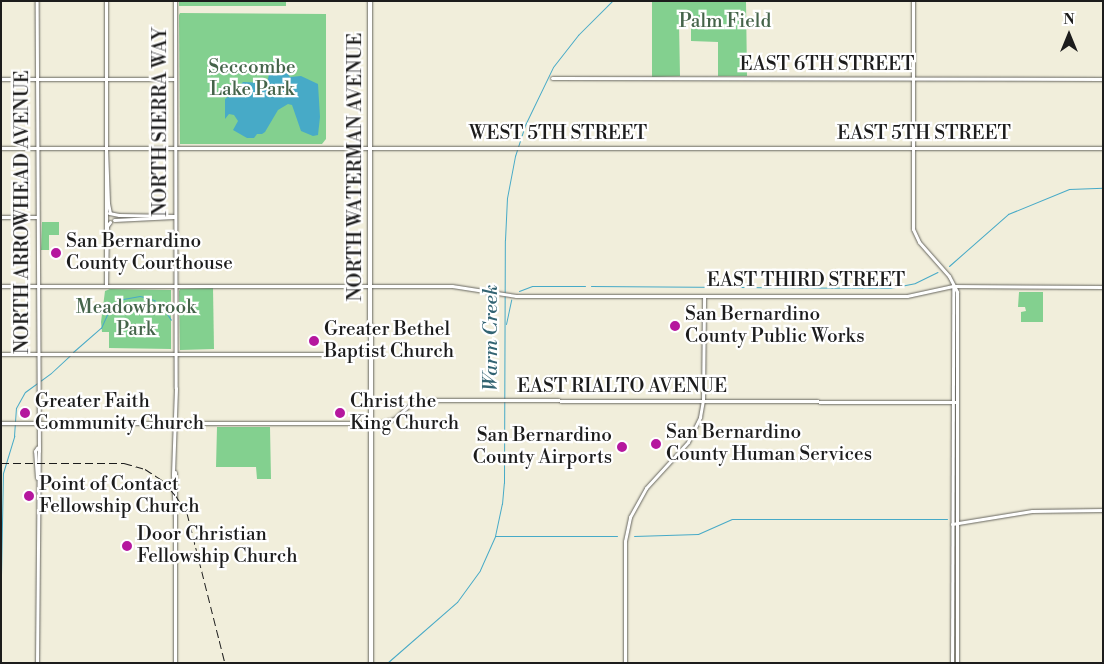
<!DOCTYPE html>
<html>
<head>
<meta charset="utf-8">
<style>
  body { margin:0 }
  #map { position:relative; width:1104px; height:664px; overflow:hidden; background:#f1eedb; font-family:"Libre Bodoni",serif }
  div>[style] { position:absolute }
  .green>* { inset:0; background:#83d08f }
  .water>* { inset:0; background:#47aac7 }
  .stream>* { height:1px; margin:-0.5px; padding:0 0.5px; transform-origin:0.5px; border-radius:0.5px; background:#47aac7 }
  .roads { filter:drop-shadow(0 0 1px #67665f) drop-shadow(0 0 1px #67665f) }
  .secondary>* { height:3px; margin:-1.5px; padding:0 1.5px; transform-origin:1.5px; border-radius:1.5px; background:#fff }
  .primary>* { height:4px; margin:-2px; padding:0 2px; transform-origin:2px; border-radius:2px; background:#fff }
  .rail>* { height:1px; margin-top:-0.5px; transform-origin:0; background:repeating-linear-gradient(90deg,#1c1c1c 0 8px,transparent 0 12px) }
  .dots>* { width:14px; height:14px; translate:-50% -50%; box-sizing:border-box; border:2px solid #fff; border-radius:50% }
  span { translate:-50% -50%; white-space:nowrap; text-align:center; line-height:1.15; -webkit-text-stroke:4.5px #fff; paint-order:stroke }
  .park-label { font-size:19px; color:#45644a }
  .street-label { font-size:19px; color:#1c1c1c }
  .poi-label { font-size:19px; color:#1c1c1c }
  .left { translate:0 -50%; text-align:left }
  .right { translate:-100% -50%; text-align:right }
  .water-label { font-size:20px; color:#326372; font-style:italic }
  .frame { position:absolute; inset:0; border:2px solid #1c1c1c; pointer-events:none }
  .north { position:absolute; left:1044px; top:10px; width:50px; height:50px; -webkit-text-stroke:4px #fff; paint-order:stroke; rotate:0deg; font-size:14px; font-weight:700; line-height:20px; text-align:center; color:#1c1c1c }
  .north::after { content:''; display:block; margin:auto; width:18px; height:22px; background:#1c1c1c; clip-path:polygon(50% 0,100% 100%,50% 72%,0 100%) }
</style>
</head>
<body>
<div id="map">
  <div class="green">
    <div style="clip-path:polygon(179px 1px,286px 1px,286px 6px,179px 6px)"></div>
    <div style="clip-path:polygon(652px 1px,746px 1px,747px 76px,718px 76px,718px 42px,691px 41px,691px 22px,679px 22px,680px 76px,652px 77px)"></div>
    <div style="clip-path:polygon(180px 13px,326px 14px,326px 139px,322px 144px,180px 144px,179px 15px)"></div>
    <div style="clip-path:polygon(42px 222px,59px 222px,59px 235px,49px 235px,49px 250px,41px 250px)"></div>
    <div style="clip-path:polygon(213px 288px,214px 349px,180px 350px,179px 291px,180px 289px)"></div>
    <div style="clip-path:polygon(110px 289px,171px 290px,171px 349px,109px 348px,109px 332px,102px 332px,101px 322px,105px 291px)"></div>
    <div style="clip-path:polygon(1019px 292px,1043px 292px,1043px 322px,1021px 322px,1021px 312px,1026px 311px,1025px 307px,1018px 307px)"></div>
    <div style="clip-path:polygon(217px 427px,270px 427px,271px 479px,257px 479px,256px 467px,216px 467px)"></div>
  </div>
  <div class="water">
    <div style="clip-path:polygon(272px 62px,281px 64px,290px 77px,301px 76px,318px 84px,320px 117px,318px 135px,313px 136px,301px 131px,292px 105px,288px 104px,278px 110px,265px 132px,262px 134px,257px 134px,254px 138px,247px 138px,233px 130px,238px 121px,234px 115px,229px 114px,225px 119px,225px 99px,231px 95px,243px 82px,267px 83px)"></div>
  </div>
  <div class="stream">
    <div style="left:949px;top:266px;width:79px;rotate:-41.4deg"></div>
    <div style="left:1008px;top:214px;width:66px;rotate:-22.3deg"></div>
    <div style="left:1069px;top:189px;width:34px;rotate:-2deg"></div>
    <div style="left:591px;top:286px;width:142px;rotate:0.4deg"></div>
    <div style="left:739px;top:287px;width:151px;rotate:0.4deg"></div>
    <div style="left:890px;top:288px;width:25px;rotate:-11deg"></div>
    <div style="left:915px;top:283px;width:25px;rotate:-26deg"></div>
    <div style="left:519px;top:291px;width:14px;rotate:-21deg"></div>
    <div style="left:532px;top:286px;width:53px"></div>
    <div style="left:506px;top:324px;width:25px;rotate:-78deg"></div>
    <div style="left:73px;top:352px;width:37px;rotate:-41deg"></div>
    <div style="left:101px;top:328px;width:20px;rotate:-66deg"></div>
    <div style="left:109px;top:310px;width:18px;rotate:-38deg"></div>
    <div style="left:123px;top:299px;width:17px;rotate:-10deg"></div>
    <div style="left:140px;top:296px;width:15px;rotate:16deg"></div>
    <div style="left:154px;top:300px;width:12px;rotate:42deg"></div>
    <div style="left:163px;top:308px;width:14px;rotate:56deg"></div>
    <div style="left:495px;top:536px;width:122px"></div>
    <div style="left:634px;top:536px;width:64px;rotate:-1.8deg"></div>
    <div style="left:698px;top:534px;width:37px;rotate:-24deg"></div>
    <div style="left:732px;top:519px;width:215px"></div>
    <div style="left:1px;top:575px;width:102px;rotate:-88.9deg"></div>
    <div style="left:3px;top:473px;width:39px;rotate:-73deg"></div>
    <div style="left:14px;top:436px;width:28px;rotate:-86deg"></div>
    <div style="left:16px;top:408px;width:18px;rotate:-61deg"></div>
    <div style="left:25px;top:392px;width:32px;rotate:-36deg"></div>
    <div style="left:51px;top:373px;width:26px;rotate:-43deg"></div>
    <div style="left:387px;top:663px;width:93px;rotate:-41.1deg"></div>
    <div style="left:457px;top:602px;width:39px;rotate:-54deg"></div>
    <div style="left:480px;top:570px;width:37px;rotate:-66deg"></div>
    <div style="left:495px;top:536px;width:33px;rotate:-78deg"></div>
    <div style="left:502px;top:504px;width:21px;rotate:-85deg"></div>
    <div style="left:504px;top:483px;width:243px;rotate:-89.8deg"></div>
    <div style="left:505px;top:240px;width:42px;rotate:-87.3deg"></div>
    <div style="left:507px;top:198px;width:43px;rotate:-79.2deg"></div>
    <div style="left:515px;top:156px;width:33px;rotate:-72deg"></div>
    <div style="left:525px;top:125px;width:64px;rotate:-64.2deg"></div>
    <div style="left:553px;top:67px;width:41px;rotate:-52deg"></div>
    <div style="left:578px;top:35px;width:48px;rotate:-45deg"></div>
  </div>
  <div class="roads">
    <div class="secondary">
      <div style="left:106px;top:1px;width:147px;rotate:90deg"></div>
      <div style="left:106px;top:148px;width:55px;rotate:87.9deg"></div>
      <div style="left:108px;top:203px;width:10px;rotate:79deg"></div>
      <div style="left:175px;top:1px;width:387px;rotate:89.9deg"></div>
      <div style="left:176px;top:388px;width:87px;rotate:92deg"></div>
      <div style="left:173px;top:475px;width:42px;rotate:87.3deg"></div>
      <div style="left:913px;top:1px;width:228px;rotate:90deg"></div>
      <div style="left:913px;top:229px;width:14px;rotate:65deg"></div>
      <div style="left:919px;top:242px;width:45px;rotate:48.6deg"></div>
      <div style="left:949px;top:276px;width:18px;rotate:63deg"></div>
      <div style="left:957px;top:292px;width:371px;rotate:90deg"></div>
      <div style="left:552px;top:78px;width:551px;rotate:0.1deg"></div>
      <div style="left:1px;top:79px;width:174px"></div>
      <div style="left:1px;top:148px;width:1102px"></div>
      <div style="left:106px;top:148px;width:138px;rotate:90deg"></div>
      <div style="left:109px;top:213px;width:10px;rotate:11deg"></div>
      <div style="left:119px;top:215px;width:56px;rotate:1deg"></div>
      <div style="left:1px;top:217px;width:36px"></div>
      <div style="left:114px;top:220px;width:60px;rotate:-2.9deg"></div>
      <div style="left:106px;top:285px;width:59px;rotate:-89deg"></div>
      <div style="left:107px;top:226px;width:5px;rotate:-53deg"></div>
      <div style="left:1px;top:286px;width:451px"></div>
      <div style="left:452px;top:286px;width:65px;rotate:8.9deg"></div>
      <div style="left:516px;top:296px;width:391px"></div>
      <div style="left:907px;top:296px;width:47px;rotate:-12.3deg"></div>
      <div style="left:953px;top:286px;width:150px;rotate:0.4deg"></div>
      <div style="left:1px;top:354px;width:369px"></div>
      <div style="left:1px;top:423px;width:378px"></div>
      <div style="left:379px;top:423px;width:16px;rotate:-15deg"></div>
      <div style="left:394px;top:419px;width:24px;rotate:-42deg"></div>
      <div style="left:412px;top:403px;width:15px;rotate:-11deg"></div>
      <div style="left:427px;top:400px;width:530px;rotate:0.22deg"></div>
      <div style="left:175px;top:472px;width:191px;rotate:90deg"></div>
      <div style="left:37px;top:478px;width:27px;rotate:-94deg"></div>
      <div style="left:35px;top:451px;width:4px;rotate:-56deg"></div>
      <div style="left:952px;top:524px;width:81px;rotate:-9.2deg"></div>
      <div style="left:1032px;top:511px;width:71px;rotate:-0.8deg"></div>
      <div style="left:37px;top:663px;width:212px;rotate:-89.5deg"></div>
      <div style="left:39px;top:451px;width:450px;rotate:-90.3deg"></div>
      <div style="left:625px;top:663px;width:122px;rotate:-90deg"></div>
      <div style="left:625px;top:541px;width:25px;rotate:-78deg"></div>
      <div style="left:630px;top:517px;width:33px;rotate:-61deg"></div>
      <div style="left:646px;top:488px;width:62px;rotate:-47.6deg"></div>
      <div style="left:688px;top:442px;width:28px;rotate:-64deg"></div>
      <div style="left:700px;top:417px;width:17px;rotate:-80deg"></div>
      <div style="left:703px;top:400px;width:104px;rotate:-89.4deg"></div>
      <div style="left:952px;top:663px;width:377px;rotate:-89.8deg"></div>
    </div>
    <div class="primary">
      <div style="left:370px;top:1px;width:662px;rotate:89.91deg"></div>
    </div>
  </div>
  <div class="rail">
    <div style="left:1px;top:463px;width:123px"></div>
    <div style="left:124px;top:463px;width:22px;rotate:16deg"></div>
    <div style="left:145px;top:469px;width:20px;rotate:33deg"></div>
    <div style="left:162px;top:480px;width:21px;rotate:49deg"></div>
    <div style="left:176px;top:496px;width:20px;rotate:57deg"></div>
    <div style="left:187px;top:513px;width:155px;rotate:75.8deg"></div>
  </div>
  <div class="dots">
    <div style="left:56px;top:253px;background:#b5179e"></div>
    <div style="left:675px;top:326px;background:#b5179e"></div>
    <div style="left:314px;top:341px;background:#b5179e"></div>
    <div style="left:25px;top:413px;background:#b5179e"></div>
    <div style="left:340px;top:413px;background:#b5179e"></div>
    <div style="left:656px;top:444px;background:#b5179e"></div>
    <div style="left:622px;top:447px;background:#b5179e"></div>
    <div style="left:29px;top:496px;background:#b5179e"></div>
    <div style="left:127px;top:546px;background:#b5179e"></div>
  </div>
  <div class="park-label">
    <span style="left:725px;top:22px">Palm Field</span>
    <span style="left:252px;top:79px">Seccombe<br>Lake Park</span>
    <span style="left:136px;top:319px">Meadowbrook<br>Park</span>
  </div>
  <div class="street-label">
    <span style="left:827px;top:65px">EAST 6TH STREET</span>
    <span style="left:161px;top:122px;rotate:-90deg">NORTH SIERRA WAY</span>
    <span style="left:558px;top:134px">WEST 5TH STREET</span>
    <span style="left:924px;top:134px">EAST 5TH STREET</span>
    <span style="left:356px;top:167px;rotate:-90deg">NORTH WATERMAN AVENUE</span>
    <span style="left:23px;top:212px;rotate:-90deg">NORTH ARROWHEAD AVENUE</span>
    <span style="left:806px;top:281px">EAST THIRD STREET</span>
    <span style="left:622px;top:387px">EAST RIALTO AVENUE</span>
  </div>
  <div class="poi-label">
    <span class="left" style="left:66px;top:253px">San Bernardino<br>County Courthouse</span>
    <span class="left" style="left:685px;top:326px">San Bernardino<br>County Public Works</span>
    <span class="left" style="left:324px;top:341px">Greater Bethel<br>Baptist Church</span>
    <span class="left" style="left:35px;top:413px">Greater Faith<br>Community Church</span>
    <span class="left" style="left:350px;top:413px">Christ the<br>King Church</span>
    <span class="left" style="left:666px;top:444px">San Bernardino<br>County Human Services</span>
    <span class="right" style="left:612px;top:447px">San Bernardino<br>County Airports</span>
    <span class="left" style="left:39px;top:496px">Point of Contact<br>Fellowship Church</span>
    <span class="left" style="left:137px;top:546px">Door Christian<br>Fellowship Church</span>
  </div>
  <div class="water-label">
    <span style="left:491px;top:338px;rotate:-90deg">Warm Creek</span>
  </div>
  <div class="frame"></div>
  <div class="north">N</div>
</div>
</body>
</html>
